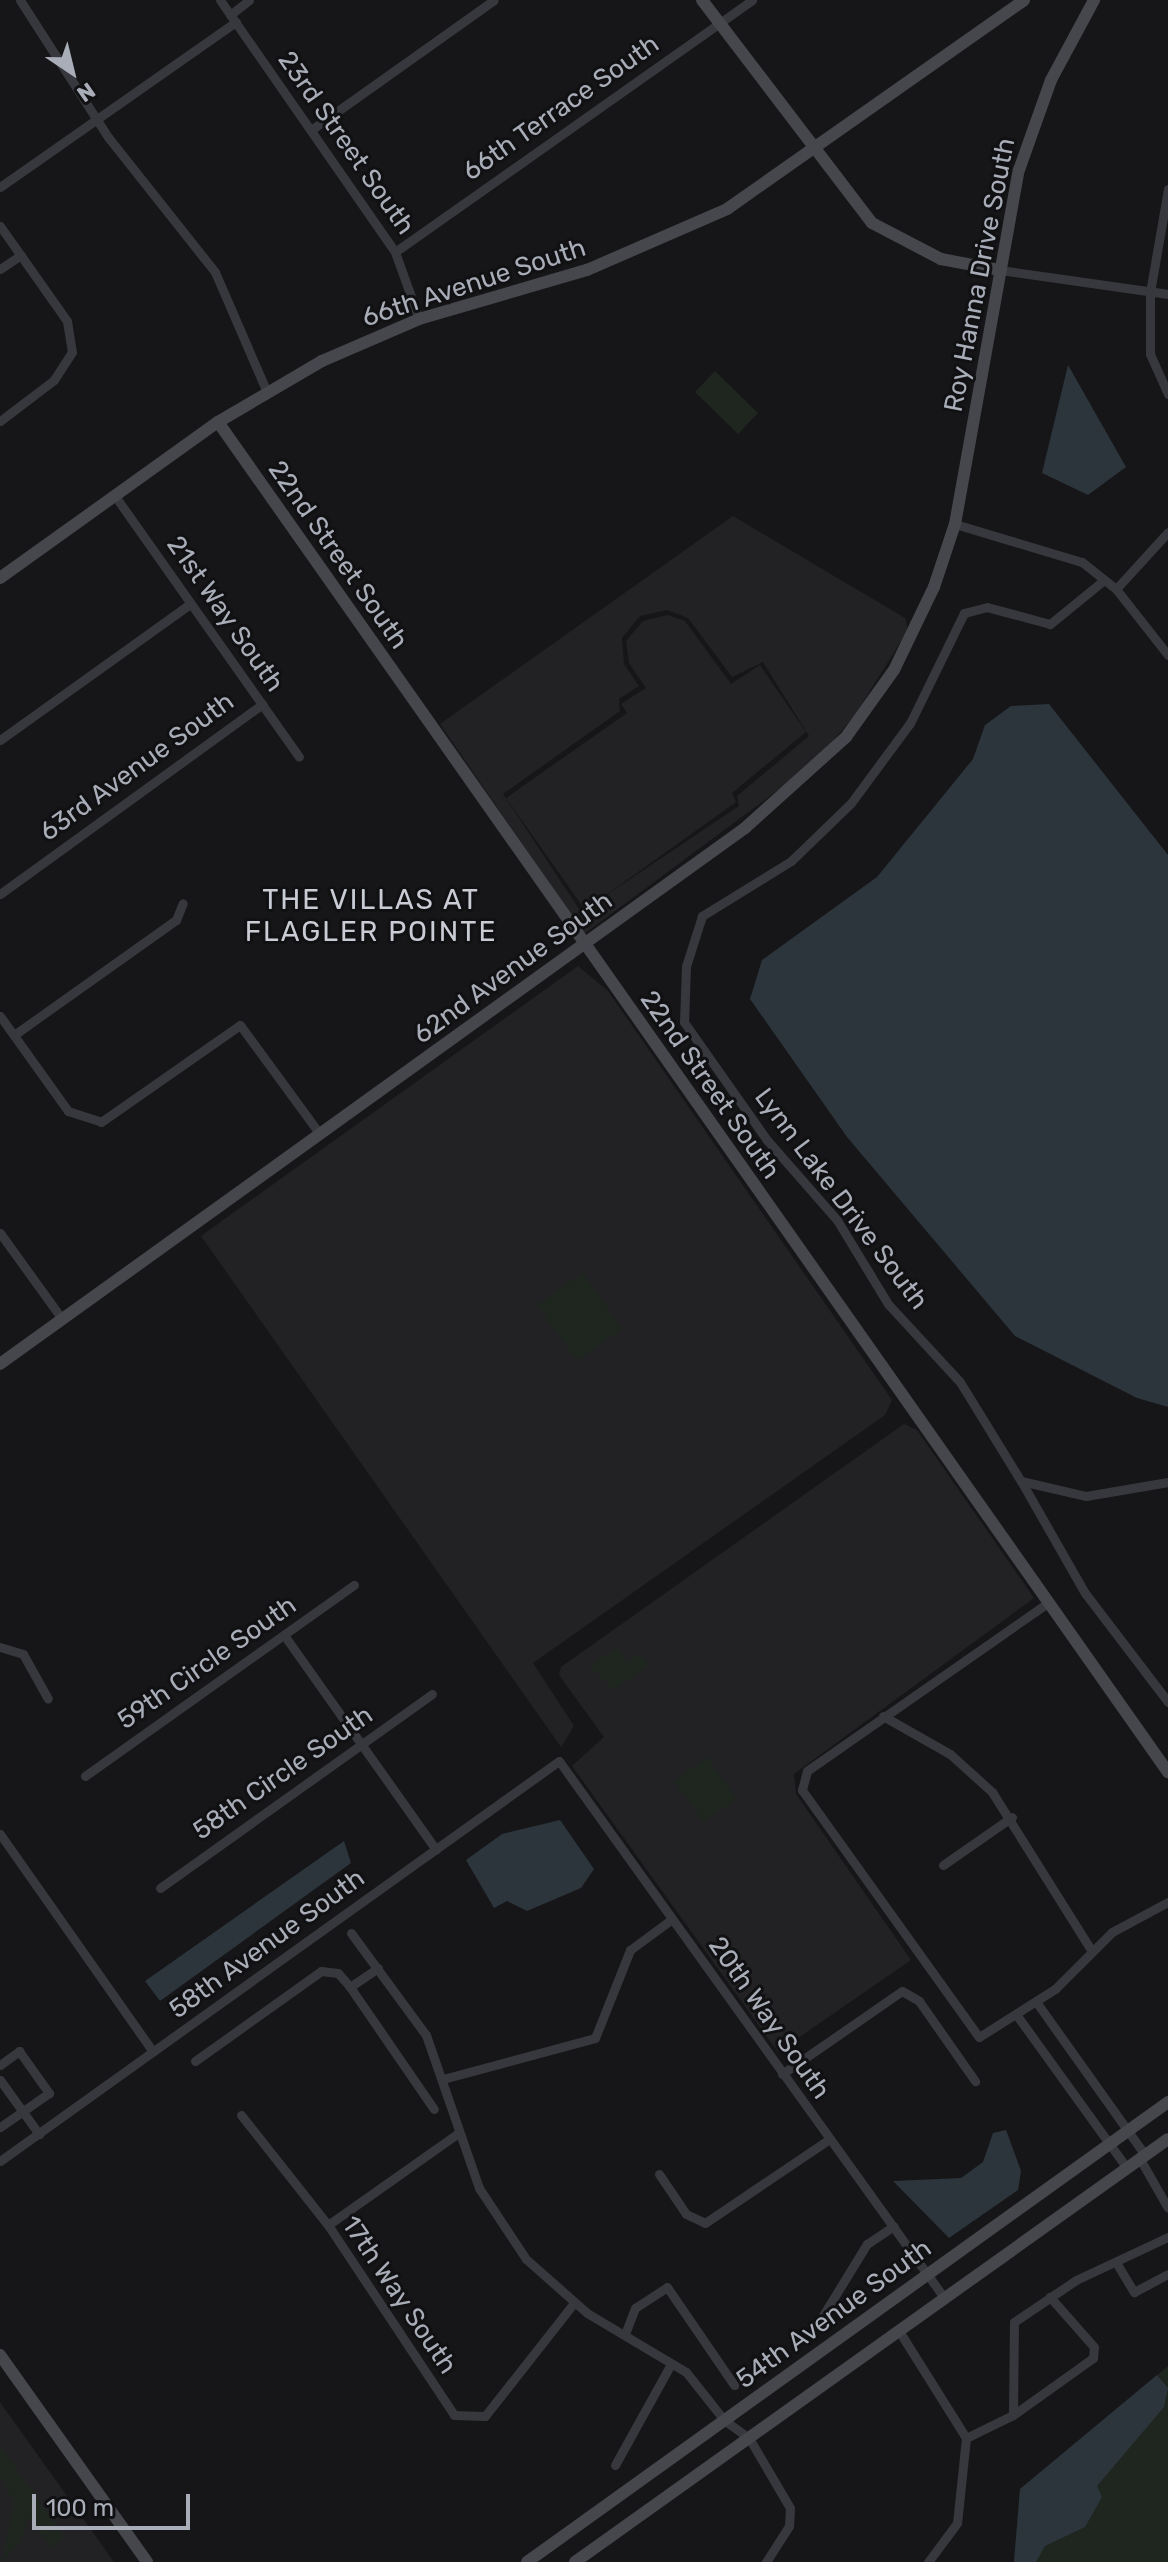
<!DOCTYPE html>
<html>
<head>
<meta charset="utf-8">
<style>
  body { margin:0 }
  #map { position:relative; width:1168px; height:2562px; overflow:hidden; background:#161618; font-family:Rubik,sans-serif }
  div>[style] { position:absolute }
  .built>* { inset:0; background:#222225 }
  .green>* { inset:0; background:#1e261f }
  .water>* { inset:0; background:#2c353c }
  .street>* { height:9px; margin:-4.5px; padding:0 4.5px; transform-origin:4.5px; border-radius:4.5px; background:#37383d }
  .secondary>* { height:12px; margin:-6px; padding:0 6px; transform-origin:6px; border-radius:6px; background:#45474d }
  span { translate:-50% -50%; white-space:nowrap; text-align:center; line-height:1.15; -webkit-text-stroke:6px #111113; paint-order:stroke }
  .street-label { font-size:26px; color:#a8adb8 }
  .neighbourhood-label { font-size:28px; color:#c9ccd4; letter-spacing:2px }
  .north { position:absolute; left:32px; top:32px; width:80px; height:80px; -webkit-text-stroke:6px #111113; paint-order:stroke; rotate:145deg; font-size:22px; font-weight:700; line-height:32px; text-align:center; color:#a8adb8 }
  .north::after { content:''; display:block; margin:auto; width:28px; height:36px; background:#a8adb8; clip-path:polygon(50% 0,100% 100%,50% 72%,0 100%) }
  .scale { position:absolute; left:32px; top:2494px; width:158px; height:36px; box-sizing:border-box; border:4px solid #a8adb8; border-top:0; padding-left:10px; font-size:24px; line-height:28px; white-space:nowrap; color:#a8adb8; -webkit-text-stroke:6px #111113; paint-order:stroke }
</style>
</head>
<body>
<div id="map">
  <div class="built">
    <div style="clip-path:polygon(evenodd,733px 516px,905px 618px,908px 630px,855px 715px,813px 764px,584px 934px,440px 724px,733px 516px,667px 610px,688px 618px,732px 677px,763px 662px,809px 736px,737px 796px,739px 806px,581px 912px,503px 794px,620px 711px,619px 699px,639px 686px,624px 664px,622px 638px,640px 616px,667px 610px)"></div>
    <div style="clip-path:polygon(667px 615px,685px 621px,731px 684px,760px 665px,806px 732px,732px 793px,736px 802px,585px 910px,506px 798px,627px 713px,621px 704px,646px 688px,629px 663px,626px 641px,643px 621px)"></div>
    <div style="clip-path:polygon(578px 966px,608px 991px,892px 1400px,885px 1415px,533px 1663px,574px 1726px,561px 1747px,201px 1236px)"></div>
    <div style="clip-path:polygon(904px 1424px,917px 1430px,1034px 1598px,794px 1774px,796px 1794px,911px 1960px,778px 2052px,572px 1766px,604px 1737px,559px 1675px,561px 1667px)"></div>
    <div style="clip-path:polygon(0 2402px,114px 2562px,0 2562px)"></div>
  </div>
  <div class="green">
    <div style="clip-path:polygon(715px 371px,758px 413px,738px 434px,695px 392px)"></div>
    <div style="clip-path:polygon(583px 1273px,622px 1329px,577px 1361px,537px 1305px)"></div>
    <div style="clip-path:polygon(617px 1647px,627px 1662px,641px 1653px,650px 1665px,614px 1690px,590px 1666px)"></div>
    <div style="clip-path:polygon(707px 1757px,737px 1799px,704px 1822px,674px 1781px)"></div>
    <div style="clip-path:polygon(1168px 2366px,1168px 2562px,1014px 2562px,1020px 2489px)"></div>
    <div style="clip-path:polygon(0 2445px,65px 2538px,51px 2548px,28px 2516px,20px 2542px,2px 2562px,14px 2502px,0 2475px)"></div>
  </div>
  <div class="water">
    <div style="clip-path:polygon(1068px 365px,1126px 467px,1088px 495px,1042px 473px)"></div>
    <div style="clip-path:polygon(1049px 704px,1168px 855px,1168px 1407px,1137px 1398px,1015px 1336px,847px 1137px,750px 999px,762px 960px,877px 877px,973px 759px,985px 725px,1011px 706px)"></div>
    <div style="clip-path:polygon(560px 1820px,594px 1869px,581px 1888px,527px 1911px,507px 1901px,494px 1908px,466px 1860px,502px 1834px)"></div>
    <div style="clip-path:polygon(344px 1841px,351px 1863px,160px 2001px,145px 1981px)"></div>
    <div style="clip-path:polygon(1006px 2130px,1021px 2171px,1018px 2190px,949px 2238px,893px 2181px,961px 2178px,983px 2162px,993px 2133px)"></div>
    <div style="clip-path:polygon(1157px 2375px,1168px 2388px,1164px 2407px,1097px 2486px,1102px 2497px,1085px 2527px,1045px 2546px,1036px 2562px,1014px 2562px,1020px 2489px)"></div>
  </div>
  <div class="street">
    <div style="left:20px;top:0;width:163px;rotate:57.3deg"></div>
    <div style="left:108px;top:137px;width:172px;rotate:51.6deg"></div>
    <div style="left:215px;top:272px;width:131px;rotate:66.6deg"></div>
    <div style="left:220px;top:0;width:307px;rotate:55.2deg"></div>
    <div style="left:395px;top:252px;width:71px;rotate:70.3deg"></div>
    <div style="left:230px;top:15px;width:24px;rotate:-38deg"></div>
    <div style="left:311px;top:130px;width:224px;rotate:-35.4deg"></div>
    <div style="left:0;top:187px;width:288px;rotate:-35deg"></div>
    <div style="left:1168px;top:189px;width:105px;rotate:99.9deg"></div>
    <div style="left:1150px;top:292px;width:62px;rotate:90deg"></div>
    <div style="left:1150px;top:354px;width:44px;rotate:65.8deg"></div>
    <div style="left:0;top:226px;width:116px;rotate:54.8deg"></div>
    <div style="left:67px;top:321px;width:31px;rotate:81deg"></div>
    <div style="left:72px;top:352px;width:33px;rotate:123deg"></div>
    <div style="left:54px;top:380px;width:68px;rotate:142.8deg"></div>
    <div style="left:395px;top:252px;width:437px;rotate:-35.2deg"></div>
    <div style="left:0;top:269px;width:25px;rotate:-34deg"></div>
    <div style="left:1000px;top:270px;width:170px;rotate:8.1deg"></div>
    <div style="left:115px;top:496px;width:319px;rotate:54.8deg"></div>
    <div style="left:955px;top:524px;width:133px;rotate:16.7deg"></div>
    <div style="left:1082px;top:562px;width:43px;rotate:38.5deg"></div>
    <div style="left:1116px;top:589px;width:84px;rotate:51.8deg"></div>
    <div style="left:1104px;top:580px;width:70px;rotate:140.8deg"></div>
    <div style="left:1050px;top:624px;width:65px;rotate:-164.9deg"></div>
    <div style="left:987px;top:607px;width:24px;rotate:165deg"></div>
    <div style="left:964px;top:613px;width:123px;rotate:116.1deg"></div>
    <div style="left:910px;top:723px;width:99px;rotate:126.4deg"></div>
    <div style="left:851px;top:803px;width:83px;rotate:136deg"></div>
    <div style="left:791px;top:861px;width:105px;rotate:148.3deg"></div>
    <div style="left:702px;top:916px;width:52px;rotate:107.7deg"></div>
    <div style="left:686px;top:966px;width:56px;rotate:92deg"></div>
    <div style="left:684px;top:1022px;width:144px;rotate:54.9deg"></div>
    <div style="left:767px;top:1140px;width:106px;rotate:48.8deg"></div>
    <div style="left:837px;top:1220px;width:98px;rotate:58.7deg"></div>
    <div style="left:888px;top:1304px;width:106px;rotate:47.3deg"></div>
    <div style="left:960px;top:1382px;width:116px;rotate:58.4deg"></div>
    <div style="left:1021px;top:1481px;width:67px;rotate:13deg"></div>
    <div style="left:1086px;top:1496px;width:83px;rotate:-9.7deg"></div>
    <div style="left:1116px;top:589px;width:77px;rotate:-47.6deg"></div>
    <div style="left:0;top:740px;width:234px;rotate:-35.6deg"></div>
    <div style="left:0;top:894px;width:324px;rotate:-35.9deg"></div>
    <div style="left:0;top:1016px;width:117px;rotate:54.4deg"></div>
    <div style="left:68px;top:1111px;width:35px;rotate:18deg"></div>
    <div style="left:101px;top:1122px;width:169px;rotate:-34.9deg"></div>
    <div style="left:240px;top:1025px;width:134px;rotate:53.8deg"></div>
    <div style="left:14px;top:1035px;width:199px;rotate:-35.4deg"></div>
    <div style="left:176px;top:920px;width:18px;rotate:-68deg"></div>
    <div style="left:0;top:1233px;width:106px;rotate:54.2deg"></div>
    <div style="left:1021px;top:1481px;width:129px;rotate:60.3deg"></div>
    <div style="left:1085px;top:1593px;width:137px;rotate:52.7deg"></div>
    <div style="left:1049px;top:1602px;width:295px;rotate:145.1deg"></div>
    <div style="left:807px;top:1771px;width:20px;rotate:105deg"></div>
    <div style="left:802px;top:1790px;width:304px;rotate:54.4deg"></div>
    <div style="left:979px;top:2037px;width:90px;rotate:-32.3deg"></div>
    <div style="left:1055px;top:1989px;width:81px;rotate:-45deg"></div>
    <div style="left:1112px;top:1932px;width:64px;rotate:-28.2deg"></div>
    <div style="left:284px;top:1635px;width:263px;rotate:54.7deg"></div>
    <div style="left:0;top:1647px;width:24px;rotate:17deg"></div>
    <div style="left:23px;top:1654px;width:51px;rotate:60.9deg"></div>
    <div style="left:883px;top:1716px;width:77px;rotate:29.6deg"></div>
    <div style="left:950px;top:1754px;width:57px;rotate:42.1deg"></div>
    <div style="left:992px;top:1792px;width:184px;rotate:57.9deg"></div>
    <div style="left:85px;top:1776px;width:330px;rotate:-35.4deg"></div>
    <div style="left:0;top:1834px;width:266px;rotate:54.9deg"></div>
    <div style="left:943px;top:1865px;width:84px;rotate:-34.8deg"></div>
    <div style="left:160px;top:1888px;width:334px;rotate:-35.5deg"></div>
    <div style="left:351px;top:1933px;width:127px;rotate:53.7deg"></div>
    <div style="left:426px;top:2035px;width:162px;rotate:70.9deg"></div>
    <div style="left:479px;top:2188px;width:85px;rotate:56.5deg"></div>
    <div style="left:526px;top:2259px;width:81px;rotate:41.5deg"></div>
    <div style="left:587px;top:2313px;width:115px;rotate:30.8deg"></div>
    <div style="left:686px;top:2372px;width:61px;rotate:51.6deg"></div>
    <div style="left:724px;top:2420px;width:31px;rotate:36deg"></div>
    <div style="left:749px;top:2438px;width:81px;rotate:59.6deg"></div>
    <div style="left:790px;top:2508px;width:18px;rotate:93deg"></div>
    <div style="left:789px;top:2526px;width:43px;rotate:122.6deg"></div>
    <div style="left:378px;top:1968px;width:34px;rotate:146deg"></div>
    <div style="left:350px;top:1987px;width:148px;rotate:55.5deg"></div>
    <div style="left:1037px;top:2003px;width:186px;rotate:54.6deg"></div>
    <div style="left:1018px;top:2017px;width:186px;rotate:54.2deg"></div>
    <div style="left:195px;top:2061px;width:155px;rotate:-35.5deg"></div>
    <div style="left:321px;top:1971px;width:17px;rotate:7deg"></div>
    <div style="left:338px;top:1973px;width:18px;rotate:49deg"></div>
    <div style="left:0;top:2065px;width:24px;rotate:-36deg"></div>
    <div style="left:19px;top:2051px;width:52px;rotate:54.5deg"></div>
    <div style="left:49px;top:2093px;width:60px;rotate:145.2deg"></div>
    <div style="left:782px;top:2074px;width:146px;rotate:-34.7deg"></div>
    <div style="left:902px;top:1991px;width:20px;rotate:30deg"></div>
    <div style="left:919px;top:2001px;width:98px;rotate:55deg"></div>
    <div style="left:443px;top:2079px;width:157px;rotate:-15.1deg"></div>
    <div style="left:595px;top:2038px;width:95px;rotate:-68.3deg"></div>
    <div style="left:630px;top:1950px;width:52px;rotate:-36.4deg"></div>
    <div style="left:0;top:2080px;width:67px;rotate:54.2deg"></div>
    <div style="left:241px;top:2115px;width:140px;rotate:51.7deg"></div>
    <div style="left:328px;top:2225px;width:228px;rotate:56.4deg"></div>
    <div style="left:454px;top:2415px;width:31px;rotate:2deg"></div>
    <div style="left:485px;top:2416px;width:144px;rotate:-51.8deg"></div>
    <div style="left:1140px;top:2159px;width:56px;rotate:60.3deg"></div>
    <div style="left:0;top:2161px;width:687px;rotate:-35.59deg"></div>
    <div style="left:559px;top:1761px;width:662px;rotate:54.34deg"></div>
    <div style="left:659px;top:2174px;width:48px;rotate:56deg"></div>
    <div style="left:686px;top:2214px;width:21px;rotate:25deg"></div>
    <div style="left:705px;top:2223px;width:148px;rotate:-34deg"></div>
    <div style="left:328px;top:2225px;width:158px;rotate:-35.2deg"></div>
    <div style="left:1117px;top:2264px;width:33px;rotate:59deg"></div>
    <div style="left:1134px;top:2292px;width:38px;rotate:-28deg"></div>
    <div style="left:814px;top:2330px;width:101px;rotate:-58.4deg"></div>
    <div style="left:867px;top:2244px;width:32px;rotate:-34deg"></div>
    <div style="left:899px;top:2331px;width:126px;rotate:57.9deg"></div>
    <div style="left:966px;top:2438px;width:85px;rotate:96deg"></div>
    <div style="left:957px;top:2523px;width:49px;rotate:126.6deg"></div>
    <div style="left:625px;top:2334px;width:28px;rotate:-69deg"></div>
    <div style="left:635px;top:2308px;width:38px;rotate:-33deg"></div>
    <div style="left:667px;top:2287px;width:119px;rotate:55.6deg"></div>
    <div style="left:1013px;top:2415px;width:98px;rotate:-35.5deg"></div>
    <div style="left:1093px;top:2358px;width:11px;rotate:-85deg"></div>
    <div style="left:1094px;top:2347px;width:67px;rotate:-131.3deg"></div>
    <div style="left:966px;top:2438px;width:52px;rotate:-26.1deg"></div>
    <div style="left:1013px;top:2415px;width:93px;rotate:-89.4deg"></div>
    <div style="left:1014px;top:2322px;width:75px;rotate:-34.1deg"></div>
    <div style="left:1076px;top:2280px;width:102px;rotate:-25.1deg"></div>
    <div style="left:615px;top:2465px;width:115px;rotate:-61deg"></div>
  </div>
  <div class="secondary">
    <div style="left:702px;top:0;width:280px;rotate:52.7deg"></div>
    <div style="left:872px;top:223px;width:78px;rotate:27.6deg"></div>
    <div style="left:941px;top:259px;width:60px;rotate:10.6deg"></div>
    <div style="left:218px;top:422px;width:1651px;rotate:54.87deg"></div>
    <div style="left:0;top:578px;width:268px;rotate:-35.6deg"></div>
    <div style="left:218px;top:422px;width:121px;rotate:-30.4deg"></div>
    <div style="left:322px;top:361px;width:106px;rotate:-23.4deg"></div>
    <div style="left:419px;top:319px;width:175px;rotate:-16.3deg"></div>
    <div style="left:587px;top:270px;width:153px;rotate:-23.5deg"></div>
    <div style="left:727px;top:209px;width:363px;rotate:-35.1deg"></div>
    <div style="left:0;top:1364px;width:918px;rotate:-35.73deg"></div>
    <div style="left:745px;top:828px;width:136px;rotate:-42deg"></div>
    <div style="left:846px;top:737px;width:82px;rotate:-54.4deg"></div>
    <div style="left:894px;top:670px;width:92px;rotate:-64.3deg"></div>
    <div style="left:934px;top:587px;width:66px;rotate:-71.6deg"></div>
    <div style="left:955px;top:524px;width:360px;rotate:-79.8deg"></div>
    <div style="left:1019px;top:170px;width:96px;rotate:-70.4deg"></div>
    <div style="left:1051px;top:80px;width:91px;rotate:-61.7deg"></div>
    <div style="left:0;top:2355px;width:254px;rotate:54.6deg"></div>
    <div style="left:527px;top:2562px;width:789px;rotate:-35.66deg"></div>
    <div style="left:575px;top:2562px;width:728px;rotate:-35.5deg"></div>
  </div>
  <div class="street-label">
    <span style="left:561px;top:108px;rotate:-35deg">66th Terrace South</span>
    <span style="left:346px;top:143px;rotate:55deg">23rd Street South</span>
    <span style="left:980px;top:275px;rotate:-79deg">Roy Hanna Drive South</span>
    <span style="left:474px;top:283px;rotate:-18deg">66th Avenue South</span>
    <span style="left:338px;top:555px;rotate:55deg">22nd Street South</span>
    <span style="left:225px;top:614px;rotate:55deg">21st Way South</span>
    <span style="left:137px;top:767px;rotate:-36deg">63rd Avenue South</span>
    <span style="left:513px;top:968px;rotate:-36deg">62nd Avenue South</span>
    <span style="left:710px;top:1085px;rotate:55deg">22nd Street South</span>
    <span style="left:841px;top:1199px;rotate:53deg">Lynn Lake Drive South</span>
    <span style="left:207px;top:1663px;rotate:-35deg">59th Circle South</span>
    <span style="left:283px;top:1773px;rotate:-35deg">58th Circle South</span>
    <span style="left:267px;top:1944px;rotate:-36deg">58th Avenue South</span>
    <span style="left:769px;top:2018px;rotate:55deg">20th Way South</span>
    <span style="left:399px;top:2295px;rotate:56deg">17th Way South</span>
    <span style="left:834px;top:2314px;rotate:-36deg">54th Avenue South</span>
  </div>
  <div class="neighbourhood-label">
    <span style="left:371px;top:916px">THE VILLAS AT<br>FLAGLER POINTE</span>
  </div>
  <div class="north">N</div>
  <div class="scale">100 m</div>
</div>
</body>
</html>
